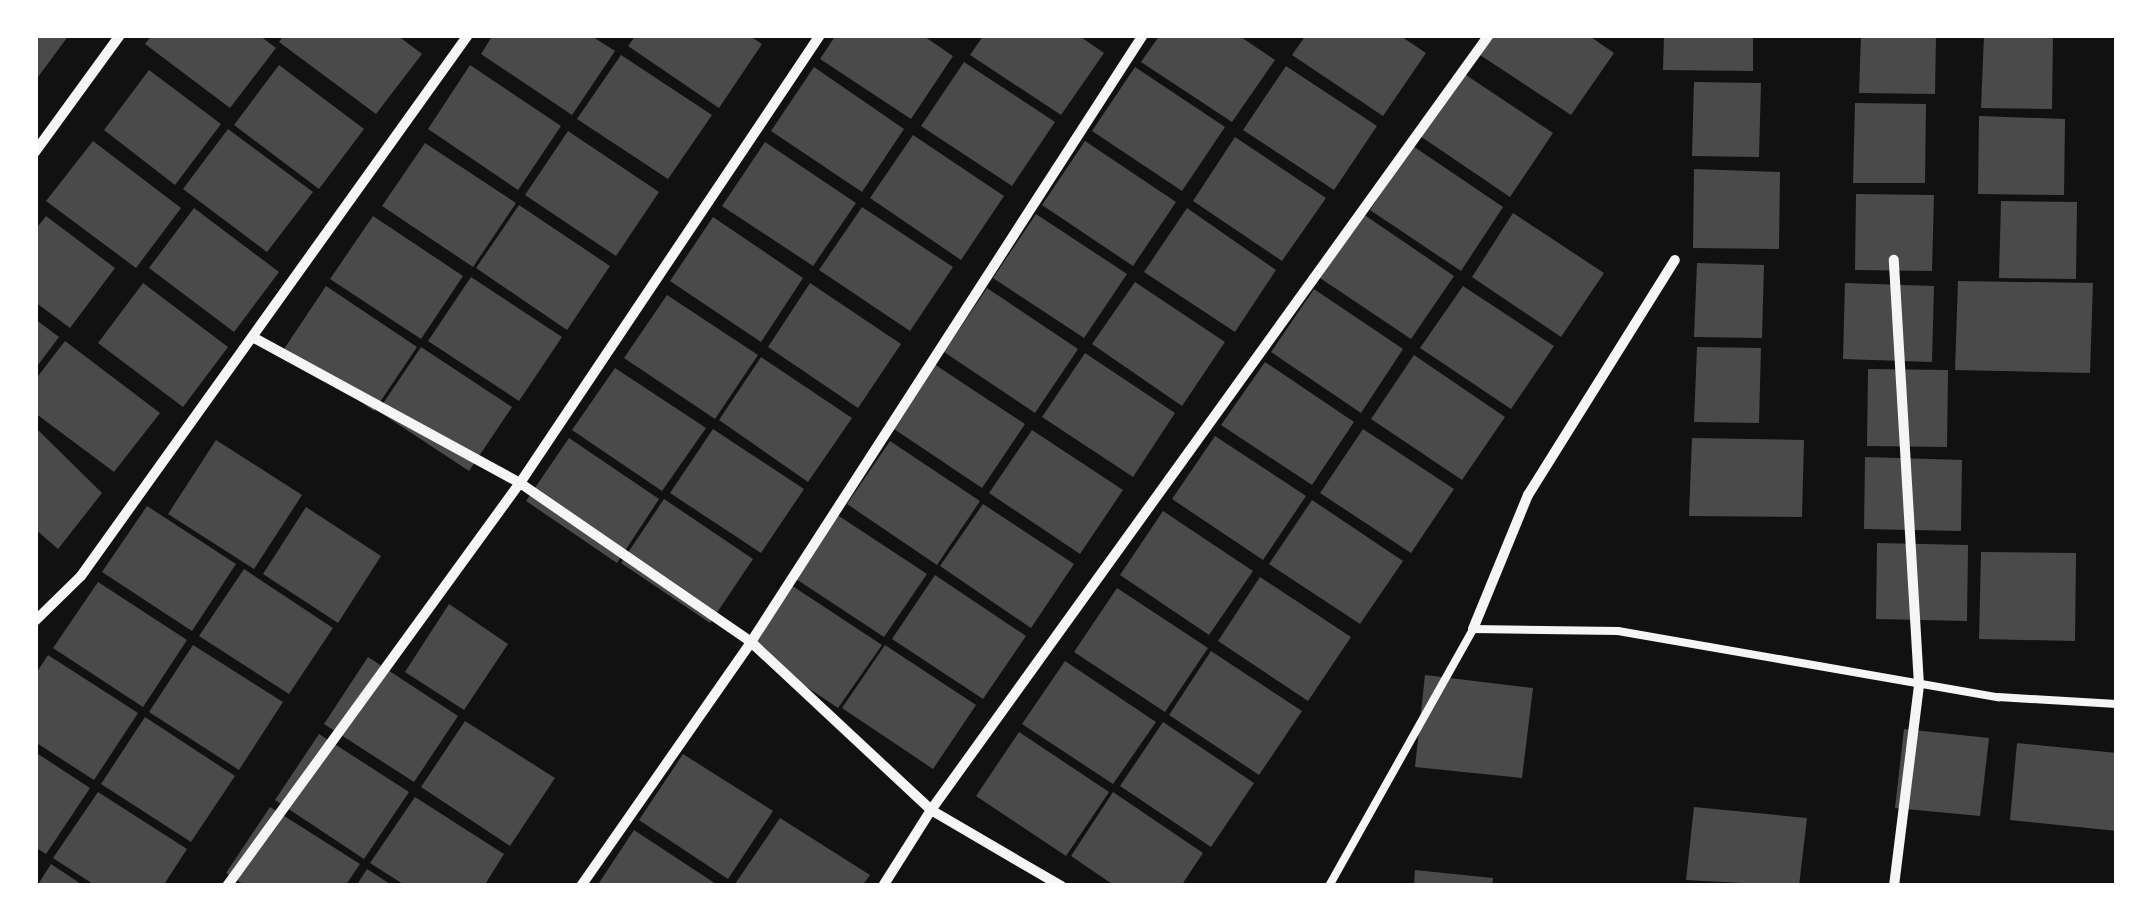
<!DOCTYPE html>
<html>
<head>
<meta charset="utf-8">
<style>
  body { margin:0 }
  #map { position:relative; width:2152px; height:921px; overflow:hidden; background:#111; font-family:"Fira Sans",sans-serif }
  div>[style] { position:absolute }
  .building>* { inset:0; background:#4a4a4a }
  .service>* { height:8px; margin:-4px; padding:0 4px; transform-origin:4px; border-radius:4px; background:#f5f5f5 }
  .minor>* { height:10px; margin:-5px; padding:0 5px; transform-origin:5px; border-radius:5px; background:#f5f5f5 }
  span { translate:-50% -50%; white-space:nowrap; text-align:center; line-height:1.15; -webkit-text-stroke:9px #fff; paint-order:stroke }
  .frame { position:absolute; inset:0; border:38px solid #fff; pointer-events:none }
</style>
</head>
<body>
<div id="map">
  <div class="building">
    <div style="clip-path:polygon(35px 35px,69px 35px,38px 77px,35px 75px)"></div>
    <div style="clip-path:polygon(152px 35px,259px 35px,276px 48px,230px 108px,145px 44px)"></div>
    <div style="clip-path:polygon(284px 35px,397px 35px,422px 54px,376px 114px,279px 42px)"></div>
    <div style="clip-path:polygon(493px 35px,590px 35px,615px 51px,572px 115px,481px 54px)"></div>
    <div style="clip-path:polygon(636px 35px,748px 35px,762px 44px,719px 108px,628px 46px)"></div>
    <div style="clip-path:polygon(836px 35px,922px 35px,953px 56px,911px 119px,820px 59px)"></div>
    <div style="clip-path:polygon(984px 35px,1078px 35px,1104px 53px,1061px 115px,970px 55px)"></div>
    <div style="clip-path:polygon(1160px 35px,1238px 35px,1275px 60px,1232px 122px,1141px 62px)"></div>
    <div style="clip-path:polygon(1306px 35px,1399px 35px,1426px 53px,1383px 116px,1292px 55px)"></div>
    <div style="clip-path:polygon(1494px 35px,1588px 35px,1614px 53px,1571px 115px,1480px 55px)"></div>
    <div style="clip-path:polygon(1664px 35px,1753px 35px,1753px 71px,1663px 70px)"></div>
    <div style="clip-path:polygon(1861px 35px,1936px 35px,1935px 94px,1859px 93px)"></div>
    <div style="clip-path:polygon(1984px 35px,2053px 35px,2052px 109px,1981px 108px)"></div>
    <div style="clip-path:polygon(621px 55px,712px 115px,668px 179px,577px 119px)"></div>
    <div style="clip-path:polygon(964px 62px,1055px 122px,1012px 186px,921px 126px)"></div>
    <div style="clip-path:polygon(279px 65px,364px 129px,319px 189px,234px 125px)"></div>
    <div style="clip-path:polygon(470px 65px,561px 126px,518px 190px,428px 129px)"></div>
    <div style="clip-path:polygon(1286px 66px,1377px 126px,1334px 190px,1243px 130px)"></div>
    <div style="clip-path:polygon(814px 67px,904px 129px,862px 192px,771px 131px)"></div>
    <div style="clip-path:polygon(1135px 67px,1225px 127px,1182px 191px,1092px 131px)"></div>
    <div style="clip-path:polygon(149px 70px,221px 124px,175px 185px,104px 130px)"></div>
    <div style="clip-path:polygon(1463px 73px,1553px 133px,1510px 197px,1420px 136px)"></div>
    <div style="clip-path:polygon(1694px 82px,1761px 83px,1759px 157px,1692px 156px)"></div>
    <div style="clip-path:polygon(1855px 103px,1926px 104px,1925px 183px,1853px 183px)"></div>
    <div style="clip-path:polygon(1979px 116px,2065px 119px,2064px 195px,1978px 194px)"></div>
    <div style="clip-path:polygon(228px 129px,313px 192px,267px 252px,183px 189px)"></div>
    <div style="clip-path:polygon(568px 131px,659px 192px,616px 256px,525px 195px)"></div>
    <div style="clip-path:polygon(913px 135px,1004px 196px,961px 260px,870px 198px)"></div>
    <div style="clip-path:polygon(1235px 137px,1326px 198px,1282px 261px,1193px 201px)"></div>
    <div style="clip-path:polygon(93px 141px,181px 208px,136px 268px,46px 201px)"></div>
    <div style="clip-path:polygon(1085px 141px,1176px 202px,1133px 266px,1042px 205px)"></div>
    <div style="clip-path:polygon(765px 142px,856px 203px,813px 266px,722px 206px)"></div>
    <div style="clip-path:polygon(425px 143px,516px 203px,473px 267px,382px 206px)"></div>
    <div style="clip-path:polygon(1413px 146px,1503px 207px,1461px 271px,1370px 210px)"></div>
    <div style="clip-path:polygon(1694px 169px,1780px 172px,1779px 249px,1693px 248px)"></div>
    <div style="clip-path:polygon(1856px 194px,1934px 195px,1932px 271px,1855px 270px)"></div>
    <div style="clip-path:polygon(2001px 201px,2077px 202px,2076px 279px,1999px 278px)"></div>
    <div style="clip-path:polygon(519px 205px,610px 266px,567px 330px,476px 268px)"></div>
    <div style="clip-path:polygon(862px 207px,953px 267px,910px 331px,819px 270px)"></div>
    <div style="clip-path:polygon(194px 208px,279px 272px,234px 332px,149px 268px)"></div>
    <div style="clip-path:polygon(1187px 208px,1276px 270px,1235px 332px,1144px 272px)"></div>
    <div style="clip-path:polygon(1513px 213px,1604px 273px,1561px 337px,1472px 277px)"></div>
    <div style="clip-path:polygon(1036px 214px,1127px 274px,1084px 338px,993px 278px)"></div>
    <div style="clip-path:polygon(1363px 214px,1454px 276px,1411px 339px,1320px 278px)"></div>
    <div style="clip-path:polygon(46px 216px,115px 268px,70px 328px,35px 302px,35px 230px)"></div>
    <div style="clip-path:polygon(373px 216px,463px 276px,421px 339px,330px 279px)"></div>
    <div style="clip-path:polygon(713px 217px,803px 278px,761px 342px,670px 281px)"></div>
    <div style="clip-path:polygon(1697px 263px,1764px 265px,1762px 338px,1694px 337px)"></div>
    <div style="clip-path:polygon(471px 277px,562px 337px,519px 401px,428px 341px)"></div>
    <div style="clip-path:polygon(1958px 281px,2093px 283px,2090px 373px,1955px 370px)"></div>
    <div style="clip-path:polygon(1135px 282px,1225px 342px,1182px 406px,1092px 344px)"></div>
    <div style="clip-path:polygon(143px 283px,228px 347px,183px 407px,98px 343px)"></div>
    <div style="clip-path:polygon(810px 283px,901px 344px,858px 408px,768px 347px)"></div>
    <div style="clip-path:polygon(1845px 283px,1934px 286px,1932px 362px,1843px 359px)"></div>
    <div style="clip-path:polygon(326px 286px,417px 347px,374px 411px,284px 349px)"></div>
    <div style="clip-path:polygon(1463px 286px,1554px 346px,1511px 409px,1420px 348px)"></div>
    <div style="clip-path:polygon(987px 288px,1078px 349px,1035px 413px,944px 352px)"></div>
    <div style="clip-path:polygon(1314px 289px,1403px 349px,1361px 413px,1271px 352px)"></div>
    <div style="clip-path:polygon(667px 295px,758px 355px,715px 419px,624px 358px)"></div>
    <div style="clip-path:polygon(35px 319px,59px 337px,35px 369px)"></div>
    <div style="clip-path:polygon(65px 341px,160px 413px,114px 472px,35px 413px,35px 380px)"></div>
    <div style="clip-path:polygon(421px 347px,512px 407px,469px 471px,378px 411px)"></div>
    <div style="clip-path:polygon(1697px 347px,1761px 348px,1759px 423px,1694px 422px)"></div>
    <div style="clip-path:polygon(1085px 353px,1175px 413px,1133px 477px,1042px 417px)"></div>
    <div style="clip-path:polygon(1414px 355px,1505px 417px,1462px 480px,1371px 419px)"></div>
    <div style="clip-path:polygon(761px 357px,852px 418px,808px 482px,719px 420px)"></div>
    <div style="clip-path:polygon(1265px 362px,1354px 422px,1312px 485px,1221px 425px)"></div>
    <div style="clip-path:polygon(934px 364px,1025px 424px,982px 488px,891px 427px)"></div>
    <div style="clip-path:polygon(615px 368px,706px 428px,662px 491px,572px 430px)"></div>
    <div style="clip-path:polygon(1868px 369px,1948px 370px,1947px 447px,1867px 446px)"></div>
    <div style="clip-path:polygon(713px 429px,804px 489px,761px 553px,670px 493px)"></div>
    <div style="clip-path:polygon(1363px 429px,1454px 489px,1411px 553px,1320px 493px)"></div>
    <div style="clip-path:polygon(38px 430px,102px 493px,58px 549px,35px 529px)"></div>
    <div style="clip-path:polygon(1032px 430px,1123px 490px,1080px 554px,989px 493px)"></div>
    <div style="clip-path:polygon(1215px 436px,1306px 496px,1263px 560px,1172px 499px)"></div>
    <div style="clip-path:polygon(569px 438px,659px 499px,617px 563px,526px 501px)"></div>
    <div style="clip-path:polygon(1692px 438px,1804px 440px,1802px 517px,1689px 516px)"></div>
    <div style="clip-path:polygon(216px 440px,302px 495px,254px 569px,168px 514px)"></div>
    <div style="clip-path:polygon(890px 441px,980px 501px,937px 565px,847px 504px)"></div>
    <div style="clip-path:polygon(1865px 457px,1962px 460px,1961px 531px,1864px 529px)"></div>
    <div style="clip-path:polygon(664px 499px,753px 559px,710px 623px,621px 563px)"></div>
    <div style="clip-path:polygon(1312px 500px,1403px 561px,1360px 624px,1269px 564px)"></div>
    <div style="clip-path:polygon(983px 504px,1074px 564px,1031px 628px,940px 566px)"></div>
    <div style="clip-path:polygon(147px 506px,236px 564px,192px 631px,102px 572px)"></div>
    <div style="clip-path:polygon(306px 507px,381px 556px,338px 623px,263px 574px)"></div>
    <div style="clip-path:polygon(1163px 511px,1253px 571px,1209px 635px,1120px 575px)"></div>
    <div style="clip-path:polygon(836px 514px,927px 574px,884px 637px,793px 577px)"></div>
    <div style="clip-path:polygon(1877px 543px,1968px 545px,1967px 621px,1876px 619px)"></div>
    <div style="clip-path:polygon(1981px 552px,2076px 553px,2075px 641px,1979px 639px)"></div>
    <div style="clip-path:polygon(244px 569px,333px 628px,289px 694px,199px 636px)"></div>
    <div style="clip-path:polygon(935px 575px,1026px 636px,983px 699px,892px 639px)"></div>
    <div style="clip-path:polygon(1260px 577px,1351px 637px,1308px 701px,1218px 641px)"></div>
    <div style="clip-path:polygon(98px 582px,187px 640px,143px 707px,53px 648px)"></div>
    <div style="clip-path:polygon(791px 585px,882px 645px,838px 708px,747px 647px)"></div>
    <div style="clip-path:polygon(1117px 588px,1208px 648px,1165px 712px,1074px 652px)"></div>
    <div style="clip-path:polygon(449px 604px,508px 644px,464px 710px,405px 672px)"></div>
    <div style="clip-path:polygon(193px 645px,283px 702px,239px 770px,149px 712px)"></div>
    <div style="clip-path:polygon(885px 645px,976px 705px,933px 769px,842px 708px)"></div>
    <div style="clip-path:polygon(1211px 651px,1302px 711px,1259px 775px,1169px 715px)"></div>
    <div style="clip-path:polygon(48px 655px,138px 713px,94px 780px,35px 742px,35px 675px)"></div>
    <div style="clip-path:polygon(368px 657px,458px 716px,414px 782px,324px 724px)"></div>
    <div style="clip-path:polygon(1065px 661px,1156px 722px,1113px 784px,1022px 724px)"></div>
    <div style="clip-path:polygon(1425px 675px,1533px 688px,1522px 778px,1415px 767px)"></div>
    <div style="clip-path:polygon(145px 717px,235px 776px,191px 842px,101px 784px)"></div>
    <div style="clip-path:polygon(465px 721px,555px 778px,510px 846px,421px 787px)"></div>
    <div style="clip-path:polygon(1163px 722px,1254px 783px,1211px 847px,1120px 786px)"></div>
    <div style="clip-path:polygon(1904px 729px,1989px 738px,1980px 816px,1895px 808px)"></div>
    <div style="clip-path:polygon(1019px 732px,1109px 792px,1066px 856px,976px 796px)"></div>
    <div style="clip-path:polygon(319px 734px,409px 792px,364px 859px,275px 800px)"></div>
    <div style="clip-path:polygon(2017px 743px,2117px 753px,2117px 831px,2010px 820px)"></div>
    <div style="clip-path:polygon(35px 752px,90px 788px,46px 854px,35px 847px)"></div>
    <div style="clip-path:polygon(683px 754px,773px 811px,728px 879px,639px 820px)"></div>
    <div style="clip-path:polygon(98px 792px,187px 849px,163px 886px,96px 886px,53px 858px)"></div>
    <div style="clip-path:polygon(1113px 792px,1203px 853px,1181px 886px,1115px 886px,1071px 856px)"></div>
    <div style="clip-path:polygon(415px 797px,504px 854px,484px 886px,406px 886px,370px 863px)"></div>
    <div style="clip-path:polygon(270px 807px,360px 864px,345px 886px,246px 886px,226px 873px)"></div>
    <div style="clip-path:polygon(1694px 807px,1807px 818px,1799px 886px,1686px 880px)"></div>
    <div style="clip-path:polygon(780px 818px,870px 875px,862px 886px,735px 884px)"></div>
    <div style="clip-path:polygon(634px 830px,719px 886px,597px 886px)"></div>
    <div style="clip-path:polygon(51px 864px,84px 886px,37px 886px)"></div>
    <div style="clip-path:polygon(367px 869px,393px 886px,356px 886px)"></div>
    <div style="clip-path:polygon(1415px 870px,1493px 878px,1492px 886px,1414px 886px)"></div>
  </div>
  <div class="service">
    <div style="left:1329px;top:886px;width:295px;rotate:-60.7deg"></div>
    <div style="left:1473px;top:629px;width:145px;rotate:0.8deg"></div>
    <div style="left:1618px;top:631px;width:386px;rotate:9.9deg"></div>
    <div style="left:1998px;top:697px;width:119px;rotate:3.4deg"></div>
  </div>
  <div class="minor">
    <div style="left:35px;top:152px;width:145px;rotate:-54deg"></div>
    <div style="left:256px;top:339px;width:301px;rotate:28.6deg"></div>
    <div style="left:520px;top:483px;width:280px;rotate:34.5deg"></div>
    <div style="left:751px;top:642px;width:246px;rotate:43deg"></div>
    <div style="left:931px;top:810px;width:151px;rotate:30.3deg"></div>
    <div style="left:35px;top:621px;width:64px;rotate:-44.4deg"></div>
    <div style="left:81px;top:576px;width:665px;rotate:-54.42deg"></div>
    <div style="left:1473px;top:629px;width:145px;rotate:-67.7deg"></div>
    <div style="left:1528px;top:495px;width:277px;rotate:-58deg"></div>
    <div style="left:227px;top:886px;width:498px;rotate:-54deg"></div>
    <div style="left:520px;top:483px;width:539px;rotate:-56.19deg"></div>
    <div style="left:581px;top:886px;width:297px;rotate:-55.1deg"></div>
    <div style="left:751px;top:642px;width:723px;rotate:-57.15deg"></div>
    <div style="left:883px;top:886px;width:90px;rotate:-57.7deg"></div>
    <div style="left:931px;top:810px;width:955px;rotate:-54.25deg"></div>
    <div style="left:1894px;top:886px;width:203px;rotate:-82.9deg"></div>
    <div style="left:1919px;top:685px;width:426px;rotate:-93.4deg"></div>
  </div>
  <div class="frame"></div>
</div>
</body>
</html>
